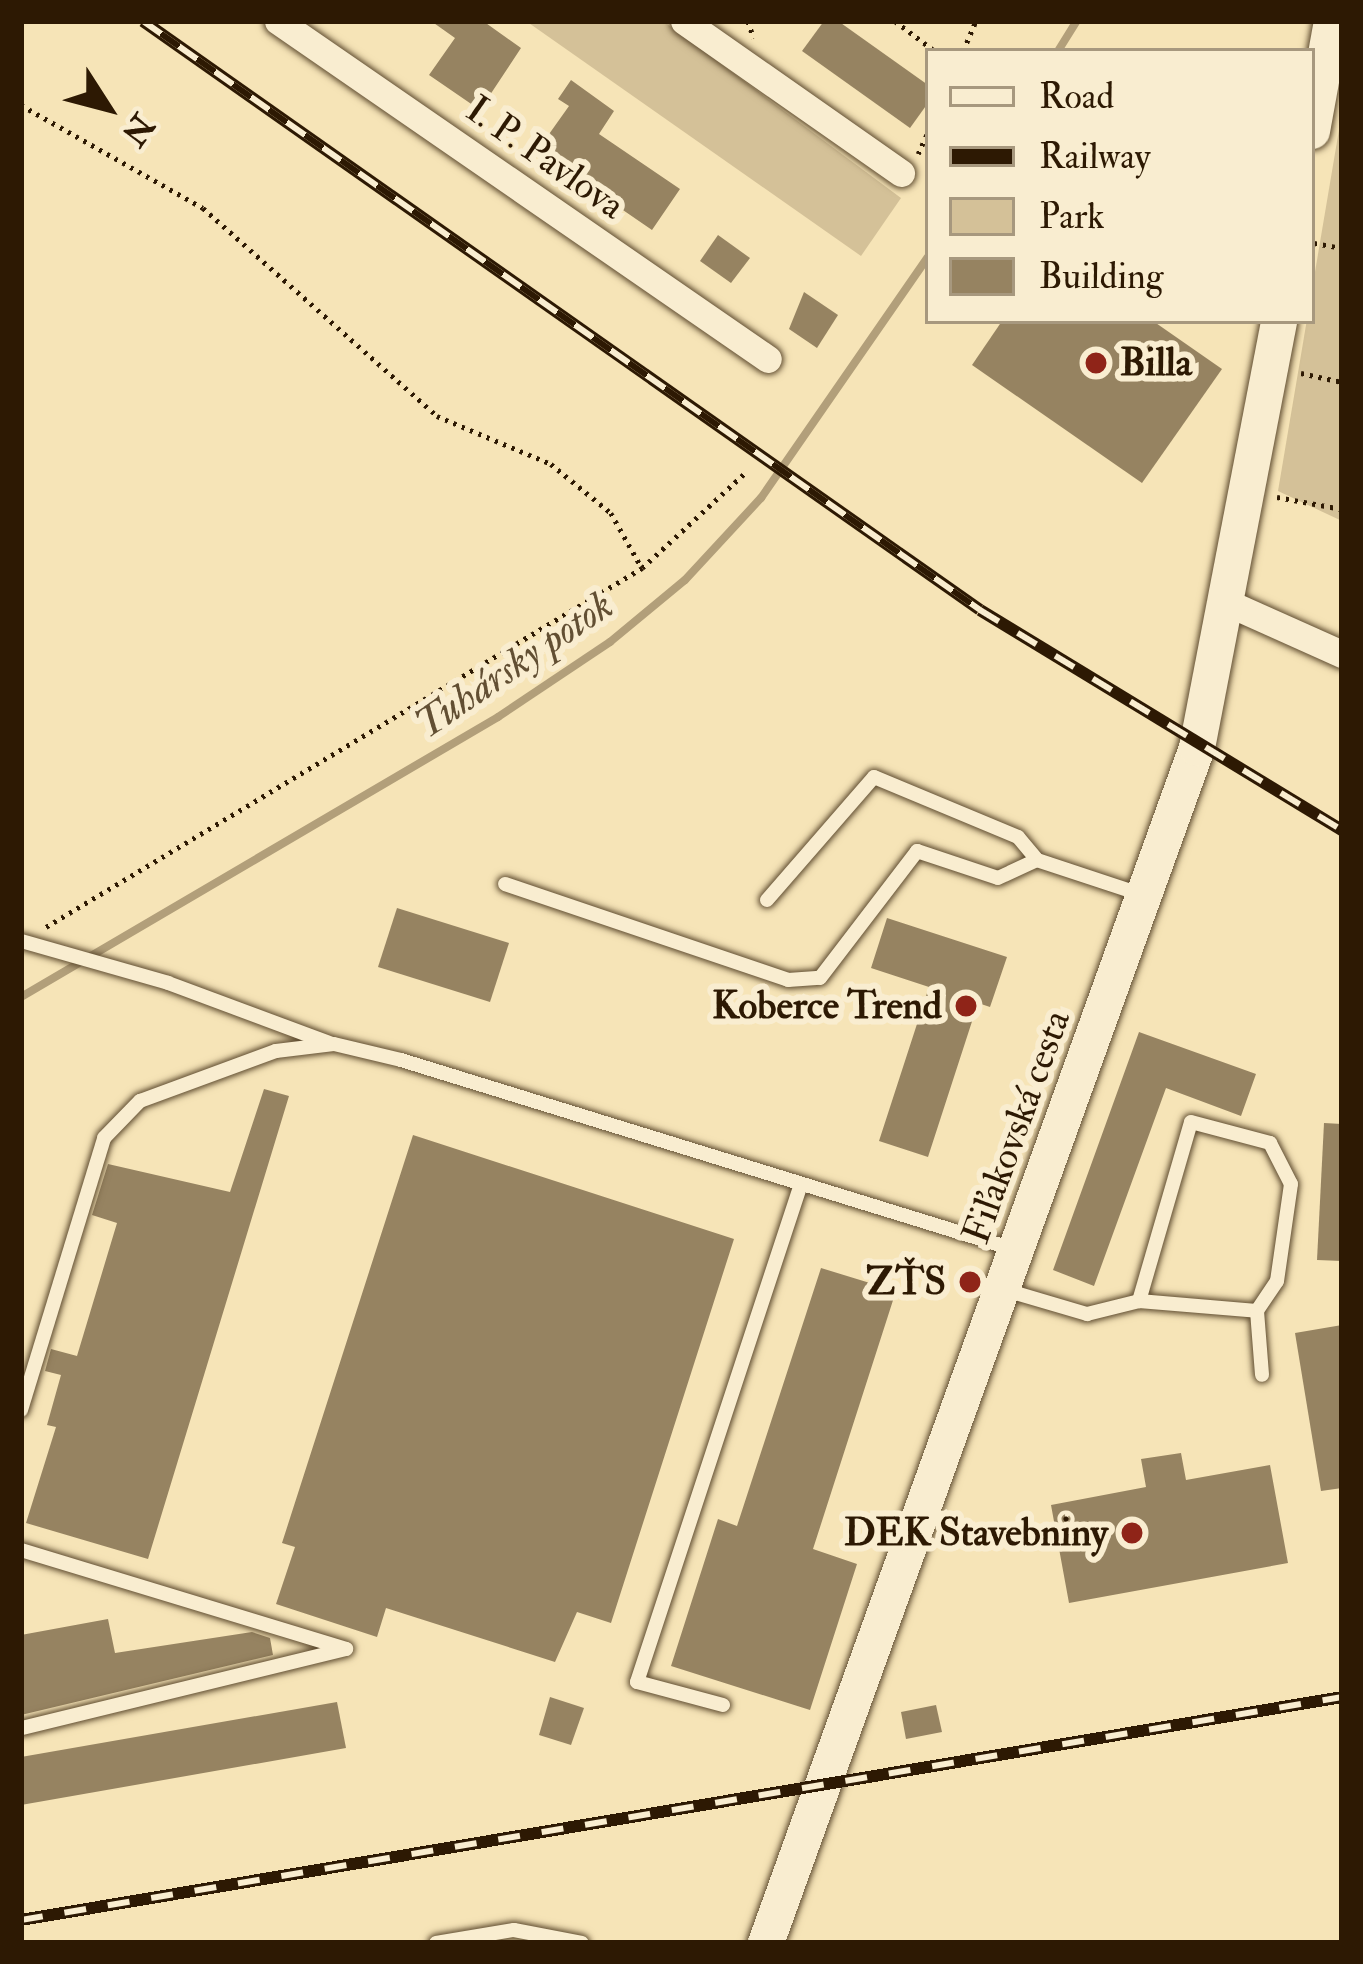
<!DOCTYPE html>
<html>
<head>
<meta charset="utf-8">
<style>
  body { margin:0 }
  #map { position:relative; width:1363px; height:1964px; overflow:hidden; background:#f6e4b7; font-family:"IM FELL Double Pica",serif }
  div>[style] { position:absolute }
  .green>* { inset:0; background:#d4c198 }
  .stream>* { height:8px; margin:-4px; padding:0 4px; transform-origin:4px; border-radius:4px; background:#b29f7a }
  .building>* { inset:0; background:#968361 }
  .path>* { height:4.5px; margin-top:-2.25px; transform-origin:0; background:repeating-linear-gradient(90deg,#2d1903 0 3px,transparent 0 9px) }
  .roads { filter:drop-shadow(0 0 3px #5f4c30) drop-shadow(0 0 3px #5f4c30) }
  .service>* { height:14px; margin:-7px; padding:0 7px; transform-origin:7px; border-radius:7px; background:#f9edd0 }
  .minor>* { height:27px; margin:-13.5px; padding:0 13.5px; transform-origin:13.5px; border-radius:13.5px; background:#f9edd0 }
  .tertiary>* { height:36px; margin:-18px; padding:0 18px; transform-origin:18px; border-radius:18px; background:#f9edd0 }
  .rail>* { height:12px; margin-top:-6px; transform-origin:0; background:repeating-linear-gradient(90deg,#f9edd0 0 22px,#2d1903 0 44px); box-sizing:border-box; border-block:3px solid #2d1903 }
  .dots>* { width:33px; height:33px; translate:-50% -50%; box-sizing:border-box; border:6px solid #f9edd0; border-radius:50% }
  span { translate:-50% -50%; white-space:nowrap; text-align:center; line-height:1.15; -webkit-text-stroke:12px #f9edd0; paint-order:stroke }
  .street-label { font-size:39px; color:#2d1903 }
  .poi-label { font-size:39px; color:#2d1903; font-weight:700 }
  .left { translate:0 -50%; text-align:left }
  .right { translate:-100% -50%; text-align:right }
  .water-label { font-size:42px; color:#624f33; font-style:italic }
  .frame { position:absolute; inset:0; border:24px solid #2d1903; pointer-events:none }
  .legend { position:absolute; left:925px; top:48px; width:390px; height:276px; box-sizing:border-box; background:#f9edd0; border:3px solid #a7987e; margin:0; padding:15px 21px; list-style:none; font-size:36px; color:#2d1903 }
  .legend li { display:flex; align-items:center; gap:24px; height:60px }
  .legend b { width:60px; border:3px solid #a7987e }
  .north { position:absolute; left:48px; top:48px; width:120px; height:120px; -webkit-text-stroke:9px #f9edd0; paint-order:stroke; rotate:126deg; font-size:33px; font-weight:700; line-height:48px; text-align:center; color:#2d1903 }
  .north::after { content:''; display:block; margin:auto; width:42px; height:54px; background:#2d1903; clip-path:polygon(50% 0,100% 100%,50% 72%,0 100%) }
</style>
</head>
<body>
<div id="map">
  <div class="green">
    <div style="clip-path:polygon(526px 21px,663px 21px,901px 198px,861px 256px)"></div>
    <div style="clip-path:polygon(1342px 112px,1342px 521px,1278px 491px)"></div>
  </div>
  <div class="stream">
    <div style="left:1058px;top:51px;width:36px;rotate:-58deg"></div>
    <div style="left:21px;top:997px;width:553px;rotate:-30.41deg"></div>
    <div style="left:498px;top:717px;width:135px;rotate:-33.8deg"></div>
    <div style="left:610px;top:642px;width:97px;rotate:-39.6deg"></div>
    <div style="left:685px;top:580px;width:112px;rotate:-47.2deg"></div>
    <div style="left:761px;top:498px;width:293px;rotate:-55.3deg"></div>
  </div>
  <div class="building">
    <div style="clip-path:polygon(431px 21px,483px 21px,521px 48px,480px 110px,429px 75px,455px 38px)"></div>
    <div style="clip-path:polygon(824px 21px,838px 21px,928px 85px,928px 103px,910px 128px,802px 51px)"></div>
    <div style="clip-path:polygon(571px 80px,614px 111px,599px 134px,680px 189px,652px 230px,537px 151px,569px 106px,558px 99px)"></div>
    <div style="clip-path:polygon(718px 235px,750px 258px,731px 283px,700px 261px)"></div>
    <div style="clip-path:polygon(804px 292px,838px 315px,817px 348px,789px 329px)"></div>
    <div style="clip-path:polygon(1002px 321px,1153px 321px,1222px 369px,1142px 483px,972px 365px)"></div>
    <div style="clip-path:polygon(397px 908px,509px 943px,490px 1002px,378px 967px)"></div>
    <div style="clip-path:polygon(887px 918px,1007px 957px,990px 1007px,978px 1003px,928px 1157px,879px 1141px,929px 987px,871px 968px)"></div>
    <div style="clip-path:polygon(1139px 1032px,1256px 1074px,1241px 1116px,1166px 1088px,1094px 1286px,1053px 1270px)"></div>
    <div style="clip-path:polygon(264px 1089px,289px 1096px,148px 1559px,26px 1523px,56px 1427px,47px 1425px,61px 1375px,45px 1371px,51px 1349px,77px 1356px,117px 1223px,92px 1215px,108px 1164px,230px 1192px)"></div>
    <div style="clip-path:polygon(1324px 1123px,1342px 1124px,1342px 1261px,1317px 1260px)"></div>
    <div style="clip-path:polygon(413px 1135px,734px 1239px,611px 1623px,577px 1612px,555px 1662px,386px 1608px,377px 1637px,276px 1604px,295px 1547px,282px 1543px)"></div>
    <div style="clip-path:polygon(821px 1268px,896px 1291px,813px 1549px,857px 1564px,810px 1710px,671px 1666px,718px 1519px,737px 1526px)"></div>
    <div style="clip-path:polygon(1342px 1325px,1342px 1488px,1321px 1491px,1295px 1333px)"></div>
    <div style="clip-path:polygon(1181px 1453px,1186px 1480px,1270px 1465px,1288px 1563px,1069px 1603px,1051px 1505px,1146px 1487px,1141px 1459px)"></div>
    <div style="clip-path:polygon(108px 1619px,115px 1653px,252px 1632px,270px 1638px,273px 1655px,21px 1715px,21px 1635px)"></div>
    <div style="clip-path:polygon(550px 1697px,584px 1708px,571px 1745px,539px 1735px)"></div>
    <div style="clip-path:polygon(337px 1702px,346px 1748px,21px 1805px,21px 1757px)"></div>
    <div style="clip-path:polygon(936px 1705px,942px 1732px,906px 1739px,901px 1712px)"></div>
  </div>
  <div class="path">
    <div style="left:748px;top:21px;width:18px;rotate:71deg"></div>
    <div style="left:895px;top:21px;width:50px;rotate:36.9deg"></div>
    <div style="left:963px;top:51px;width:33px;rotate:-67deg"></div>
    <div style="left:21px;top:105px;width:209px;rotate:29.5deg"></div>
    <div style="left:203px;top:208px;width:313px;rotate:41.6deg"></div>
    <div style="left:437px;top:416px;width:124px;rotate:22.8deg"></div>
    <div style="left:551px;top:464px;width:77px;rotate:39.2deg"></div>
    <div style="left:611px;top:513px;width:63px;rotate:60.6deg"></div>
    <div style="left:918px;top:154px;width:24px;rotate:-66deg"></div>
    <div style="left:1314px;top:243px;width:28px;rotate:10deg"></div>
    <div style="left:1301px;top:373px;width:42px;rotate:12.4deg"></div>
    <div style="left:1277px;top:497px;width:66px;rotate:10.5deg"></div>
    <div style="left:46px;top:927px;width:696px;rotate:-31.06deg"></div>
    <div style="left:642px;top:568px;width:139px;rotate:-42.7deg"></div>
  </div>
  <div class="roads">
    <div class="service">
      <div style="left:505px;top:884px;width:299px;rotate:18.7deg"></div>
      <div style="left:788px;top:980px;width:32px;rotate:-4deg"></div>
      <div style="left:820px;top:978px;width:160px;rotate:-52.6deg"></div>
      <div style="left:917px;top:851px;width:85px;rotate:18.4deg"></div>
      <div style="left:998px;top:878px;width:43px;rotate:-24.8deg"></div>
      <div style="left:1037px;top:860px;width:108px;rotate:18.3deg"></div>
      <div style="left:767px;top:900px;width:163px;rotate:-49deg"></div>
      <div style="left:874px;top:777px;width:156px;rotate:22.6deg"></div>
      <div style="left:1018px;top:837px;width:30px;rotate:50deg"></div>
      <div style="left:21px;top:941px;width:153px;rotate:15.9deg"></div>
      <div style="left:168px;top:983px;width:172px;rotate:20.4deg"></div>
      <div style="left:1002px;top:1289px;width:89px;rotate:16.4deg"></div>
      <div style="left:1087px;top:1314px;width:54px;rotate:-14deg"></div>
      <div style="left:1139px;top:1301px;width:118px;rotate:4.8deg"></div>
      <div style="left:1139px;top:1301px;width:186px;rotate:-73.8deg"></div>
      <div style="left:1191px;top:1122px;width:82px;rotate:14.9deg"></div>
      <div style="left:1270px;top:1143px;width:46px;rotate:62.9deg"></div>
      <div style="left:1291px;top:1184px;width:98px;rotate:98.2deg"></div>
      <div style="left:1277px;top:1281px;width:36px;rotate:124deg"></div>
      <div style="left:1257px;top:1311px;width:64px;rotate:85.5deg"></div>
      <div style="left:21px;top:1410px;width:284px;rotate:-73deg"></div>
      <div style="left:104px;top:1138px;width:52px;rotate:-45.8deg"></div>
      <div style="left:140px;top:1101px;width:145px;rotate:-20.2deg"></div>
      <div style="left:276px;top:1051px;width:58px;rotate:-6.9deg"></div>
      <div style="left:334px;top:1044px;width:69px;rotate:13.4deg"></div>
      <div style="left:401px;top:1060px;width:641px;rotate:17.16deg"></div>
      <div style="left:21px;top:1550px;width:340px;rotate:16.9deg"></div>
      <div style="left:346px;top:1649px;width:334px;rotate:166.3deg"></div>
      <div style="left:723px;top:1705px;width:89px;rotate:-165deg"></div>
      <div style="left:637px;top:1682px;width:524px;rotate:-71.77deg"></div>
      <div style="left:436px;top:1943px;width:79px;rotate:-9.5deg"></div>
      <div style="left:514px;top:1930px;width:69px;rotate:10.8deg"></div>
    </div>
    <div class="minor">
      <div style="left:278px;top:21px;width:595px;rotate:34.6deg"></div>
      <div style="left:684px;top:21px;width:265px;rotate:35deg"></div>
      <div style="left:1228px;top:603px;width:125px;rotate:24.1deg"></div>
    </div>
    <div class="tertiary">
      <div style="left:1312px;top:131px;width:112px;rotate:-79.7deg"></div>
      <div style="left:766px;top:1943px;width:1270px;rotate:-70.17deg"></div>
      <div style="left:1197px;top:748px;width:435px;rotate:-79.1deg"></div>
    </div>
  </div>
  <div class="rail">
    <div style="left:143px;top:21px;width:1023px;rotate:35.13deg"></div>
    <div style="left:980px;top:610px;width:424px;rotate:31.3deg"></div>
    <div style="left:21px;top:1920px;width:1340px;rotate:-9.58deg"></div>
  </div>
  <div class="dots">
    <div style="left:1096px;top:363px;background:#8f2418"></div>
    <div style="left:966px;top:1006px;background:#8f2418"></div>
    <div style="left:970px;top:1282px;background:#8f2418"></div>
    <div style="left:1132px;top:1533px;background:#8f2418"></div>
  </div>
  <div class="street-label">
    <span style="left:545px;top:158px;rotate:35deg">I. P. Pavlova</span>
    <span style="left:1017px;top:1127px;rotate:-70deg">Fiľakovská cesta</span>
  </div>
  <div class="poi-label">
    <span class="left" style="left:1120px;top:363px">Billa</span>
    <span class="right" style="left:942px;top:1006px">Koberce Trend</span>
    <span class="right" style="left:946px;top:1282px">ZŤS</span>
    <span class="right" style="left:1108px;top:1533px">DEK Stavebniny</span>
  </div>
  <div class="water-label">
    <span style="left:514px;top:665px;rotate:-34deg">Tuhársky potok</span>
  </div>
  <div class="frame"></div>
  <ul class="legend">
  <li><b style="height:15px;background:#f9edd0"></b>Road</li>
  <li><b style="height:15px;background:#2d1903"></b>Railway</li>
  <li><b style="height:33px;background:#d4c198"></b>Park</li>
  <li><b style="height:33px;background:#968361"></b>Building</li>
  </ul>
  <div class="north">N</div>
</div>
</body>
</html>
